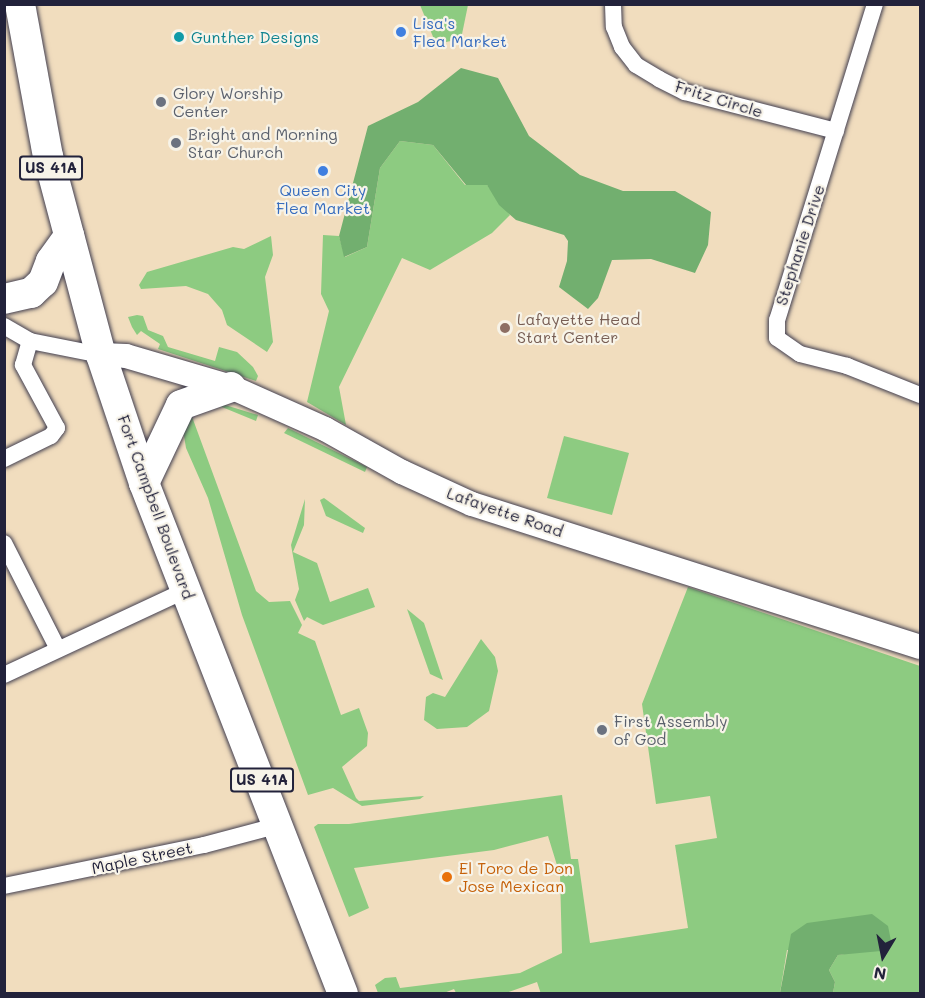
<!DOCTYPE html>
<html>
<head>
<meta charset="utf-8">
<style>
  body { margin:0 }
  #map { position:relative; width:925px; height:998px; overflow:hidden; background:#f1ddbe; font-family:Mali,sans-serif }
  div>[style] { position:absolute }
  .green>* { inset:0; background:#8dcb81 }
  .forest>* { inset:0; background:#72af6f }
  .roads { filter:drop-shadow(0 0 2px #413e4f) drop-shadow(0 0 2px #413e4f) }
  .street>* { height:16px; margin:-8px; padding:0 8px; transform-origin:8px; border-radius:8px; background:#fff }
  .secondary>* { height:24px; margin:-12px; padding:0 12px; transform-origin:12px; border-radius:12px; background:#fff }
  .highway>* { height:30px; margin:-15px; padding:0 15px; transform-origin:15px; border-radius:15px; background:#fff }
  .dots>* { width:16px; height:16px; translate:-50% -50%; box-sizing:border-box; border:3px solid #f7f3e8; border-radius:50% }
  span { translate:-50% -50%; white-space:nowrap; text-align:center; line-height:1.15; -webkit-text-stroke:4.5px #f7f3e8; paint-order:stroke }
  .shield-label span { padding:2px 4px; background:#f7f3e8; border:2px solid; border-radius:4px; -webkit-text-stroke-width:0 }
  .shield-label { font-size:15px; color:#22223b; font-weight:700 }
  .shop-label { font-size:16px; color:#366cbe }
  .left { translate:0 -50%; text-align:left }
  .culture-label { font-size:16px; color:#0d838f }
  .worship-label { font-size:16px; color:#5b616d }
  .street-label { font-size:16px; color:#22223b }
  .education-label { font-size:16px; color:#785e54 }
  .food-label { font-size:16px; color:#c56008 }
  .frame { position:absolute; inset:0; border:6px solid #22223b; pointer-events:none }
  .north { position:absolute; left:853px; top:926px; width:60px; height:60px; -webkit-text-stroke:4px #f7f3e8; paint-order:stroke; rotate:190deg; font-size:16px; font-weight:700; line-height:24px; text-align:center; color:#22223b }
  .north::after { content:''; display:block; margin:auto; width:21px; height:27px; background:#22223b; clip-path:polygon(50% 0,100% 100%,50% 72%,0 100%) }
</style>
</head>
<body>
<div id="map">
  <div class="green">
    <div style="clip-path:polygon(420px 5px,468px 5px,461px 39px,436px 44px)"></div>
    <div style="clip-path:polygon(400px 141px,433px 145px,465px 185px,487px 185px,510px 215px,492px 233px,430px 270px,402px 258px,339px 387px,346px 425px,307px 402px,329px 311px,321px 294px,323px 235px,339px 236px,345px 257px,367px 247px,380px 168px)"></div>
    <div style="clip-path:polygon(271px 236px,273px 255px,265px 277px,273px 342px,267px 352px,227px 325px,222px 310px,208px 294px,186px 286px,141px 289px,139px 285px,147px 272px,233px 247px,244px 249px)"></div>
    <div style="clip-path:polygon(137px 315px,143px 316px,148px 330px,163px 336px,168px 347px,215px 361px,219px 347px,237px 352px,253px 367px,258px 376px,256px 381px,158px 349px,160px 344px,141px 331px,137px 335px,132px 327px,128px 317px)"></div>
    <div style="clip-path:polygon(209px 400px,258px 415px,256px 421px,217px 405px,191px 414px,256px 591px,269px 602px,290px 601px,302px 625px,298px 633px,315px 641px,341px 715px,359px 708px,368px 733px,367px 746px,342px 767px,356px 798px,359px 801px,424px 796px,420px 799px,362px 806px,333px 788px,308px 795px,242px 615px,208px 498px,186px 448px,183px 430px,190px 415px,185px 412px,198px 402px)"></div>
    <div style="clip-path:polygon(288px 428px,367px 467px,365px 472px,284px 433px)"></div>
    <div style="clip-path:polygon(564px 436px,629px 453px,612px 515px,547px 498px)"></div>
    <div style="clip-path:polygon(324px 498px,365px 528px,363px 533px,326px 516px,320px 500px)"></div>
    <div style="clip-path:polygon(305px 499px,304px 525px,293px 552px,317px 563px,330px 602px,368px 588px,375px 607px,323px 625px,307px 617px,304px 621px,295px 600px,299px 589px,291px 545px)"></div>
    <div style="clip-path:polygon(688px 587px,920px 666px,920px 993px,833px 993px,835px 982px,829px 970px,838px 955px,857px 952px,787px 950px,780px 993px,541px 994px,537px 982px,506px 993px,456px 993px,454px 989px,444px 993px,378px 993px,375px 985px,385px 978px,396px 977px,400px 988px,520px 973px,562px 953px,560px 875px,548px 836px,494px 850px,354px 868px,369px 908px,349px 917px,314px 827px,318px 824px,349px 824px,562px 795px,571px 859px,578px 859px,590px 943px,688px 928px,675px 845px,717px 838px,710px 796px,656px 804px,642px 704px)"></div>
    <div style="clip-path:polygon(407px 609px,424px 623px,443px 680px,430px 674px)"></div>
    <div style="clip-path:polygon(481px 639px,495px 657px,498px 671px,489px 711px,467px 727px,437px 729px,424px 720px,426px 697px,433px 693px,445px 697px)"></div>
  </div>
  <div class="forest">
    <div style="clip-path:polygon(461px 68px,498px 78px,529px 136px,580px 175px,623px 191px,675px 191px,711px 212px,708px 245px,695px 273px,651px 259px,612px 260px,598px 298px,588px 309px,559px 287px,567px 261px,568px 241px,564px 235px,516px 220px,499px 205px,487px 185px,466px 185px,433px 145px,400px 141px,380px 168px,367px 247px,344px 257px,339px 236px,368px 126px,418px 102px)"></div>
    <div style="clip-path:polygon(872px 914px,888px 926px,891px 941px,881px 951px,838px 955px,829px 970px,835px 982px,833px 993px,780px 993px,791px 934px,807px 923px)"></div>
  </div>
  <div class="roads">
    <div class="street">
      <div style="left:613px;top:4px;width:23px;rotate:88deg"></div>
      <div style="left:614px;top:27px;width:22px;rotate:68deg"></div>
      <div style="left:622px;top:47px;width:23px;rotate:52deg"></div>
      <div style="left:636px;top:65px;width:27px;rotate:31deg"></div>
      <div style="left:659px;top:79px;width:29px;rotate:27deg"></div>
      <div style="left:685px;top:92px;width:156px;rotate:14.5deg"></div>
      <div style="left:875px;top:4px;width:331px;rotate:107.2deg"></div>
      <div style="left:777px;top:320px;width:18px;rotate:90deg"></div>
      <div style="left:777px;top:338px;width:28px;rotate:35deg"></div>
      <div style="left:800px;top:354px;width:49px;rotate:14.3deg"></div>
      <div style="left:847px;top:366px;width:79px;rotate:21.7deg"></div>
      <div style="left:4px;top:326px;width:30px;rotate:30deg"></div>
      <div style="left:30px;top:341px;width:72px;rotate:11.2deg"></div>
      <div style="left:4px;top:459px;width:52px;rotate:-26.1deg"></div>
      <div style="left:51px;top:436px;width:10px;rotate:-53deg"></div>
      <div style="left:57px;top:428px;width:72px;rotate:-118.4deg"></div>
      <div style="left:23px;top:365px;width:25px;rotate:-74deg"></div>
      <div style="left:4px;top:543px;width:119px;rotate:63deg"></div>
      <div style="left:4px;top:675px;width:201px;rotate:-25deg"></div>
      <div style="left:4px;top:886px;width:204px;rotate:-11.6deg"></div>
      <div style="left:204px;top:845px;width:78px;rotate:-14.9deg"></div>
    </div>
    <div class="secondary">
      <div style="left:101px;top:355px;width:25px;rotate:2deg"></div>
      <div style="left:126px;top:356px;width:109px;rotate:16.4deg"></div>
      <div style="left:231px;top:387px;width:103px;rotate:24.1deg"></div>
      <div style="left:325px;top:429px;width:88px;rotate:29.2deg"></div>
      <div style="left:402px;top:472px;width:77px;rotate:24.6deg"></div>
      <div style="left:472px;top:504px;width:470px;rotate:17.7deg"></div>
    </div>
    <div class="highway">
      <div style="left:20px;top:4px;width:155px;rotate:79.6deg"></div>
      <div style="left:48px;top:156px;width:206px;rotate:75.1deg"></div>
      <div style="left:101px;top:355px;width:135px;rotate:71.4deg"></div>
      <div style="left:144px;top:483px;width:548px;rotate:68.72deg"></div>
      <div style="left:4px;top:299px;width:28px;rotate:-13deg"></div>
      <div style="left:31px;top:293px;width:16px;rotate:-43deg"></div>
      <div style="left:43px;top:282px;width:22px;rotate:-69deg"></div>
      <div style="left:51px;top:261px;width:31px;rotate:-54deg"></div>
      <div style="left:144px;top:483px;width:86px;rotate:-64.6deg"></div>
      <div style="left:181px;top:405px;width:53px;rotate:-19.8deg"></div>
    </div>
  </div>
  <div class="dots">
    <div style="left:401px;top:32px;background:#3f7fe0"></div>
    <div style="left:179px;top:37px;background:#0f9aa8"></div>
    <div style="left:161px;top:102px;background:#6b7280"></div>
    <div style="left:176px;top:143px;background:#6b7280"></div>
    <div style="left:323px;top:171px;background:#3f7fe0"></div>
    <div style="left:505px;top:328px;background:#8d6e63"></div>
    <div style="left:602px;top:730px;background:#6b7280"></div>
    <div style="left:447px;top:877px;background:#e8710a"></div>
  </div>
  <div class="shield-label">
    <span style="left:51px;top:168px">US 41A</span>
    <span style="left:262px;top:780px">US 41A</span>
  </div>
  <div class="shop-label">
    <span class="left" style="left:413px;top:32px">Lisa's<br>Flea Market</span>
    <span style="left:323px;top:199px">Queen City<br>Flea Market</span>
  </div>
  <div class="culture-label">
    <span class="left" style="left:191px;top:37px">Gunther Designs</span>
  </div>
  <div class="worship-label">
    <span class="left" style="left:173px;top:102px">Glory Worship<br>Center</span>
    <span class="left" style="left:188px;top:143px">Bright and Morning<br>Star Church</span>
    <span class="left" style="left:614px;top:730px">First Assembly<br>of God</span>
  </div>
  <div class="street-label">
    <span style="left:719px;top:99px;rotate:17deg">Fritz Circle</span>
    <span style="left:800px;top:245px;rotate:-72deg">Stephanie Drive</span>
    <span style="left:156px;top:507px;rotate:70deg">Fort Campbell Boulevard</span>
    <span style="left:505px;top:512px;rotate:19deg">Lafayette Road</span>
    <span style="left:142px;top:858px;rotate:-12deg">Maple Street</span>
  </div>
  <div class="education-label">
    <span class="left" style="left:517px;top:328px">Lafayette Head<br>Start Center</span>
  </div>
  <div class="food-label">
    <span class="left" style="left:459px;top:877px">El Toro de Don<br>Jose Mexican</span>
  </div>
  <div class="frame"></div>
  <div class="north">N</div>
</div>
</body>
</html>
